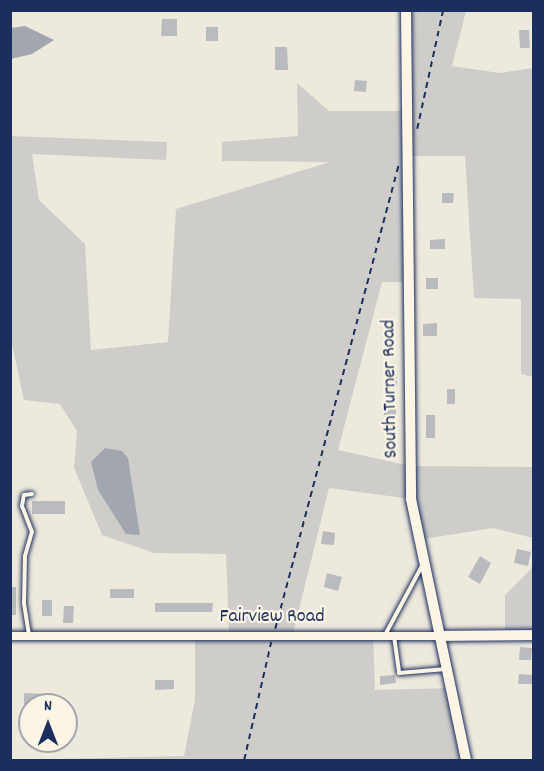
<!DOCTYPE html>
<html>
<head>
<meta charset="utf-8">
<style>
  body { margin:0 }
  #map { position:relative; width:544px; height:771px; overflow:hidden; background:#eee9dd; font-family:Dekko,sans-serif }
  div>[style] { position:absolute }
  .green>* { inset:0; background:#cfcdca }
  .water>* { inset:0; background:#a2a7af }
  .building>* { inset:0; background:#babbbe }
  .path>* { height:1.5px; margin-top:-0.75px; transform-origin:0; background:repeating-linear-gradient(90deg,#1b2f5e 0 6px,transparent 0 10.5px) }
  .roads { filter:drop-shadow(0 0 2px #1b2f5e) drop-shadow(0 0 2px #1b2f5e) }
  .lane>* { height:4px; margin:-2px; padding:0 2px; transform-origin:2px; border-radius:2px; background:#fcf5e5 }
  .street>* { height:8px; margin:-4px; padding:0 4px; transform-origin:4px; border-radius:4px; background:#fcf5e5 }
  .secondary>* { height:10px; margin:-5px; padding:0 5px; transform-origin:5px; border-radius:5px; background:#fcf5e5 }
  span { translate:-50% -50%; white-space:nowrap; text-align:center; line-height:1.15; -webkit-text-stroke:4.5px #fcf5e5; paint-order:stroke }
  .street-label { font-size:20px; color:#1b2f5e }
  .frame { position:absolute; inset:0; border:12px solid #1b2f5e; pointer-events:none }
  .north { position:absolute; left:18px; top:693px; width:60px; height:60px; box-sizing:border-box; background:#fcf5e5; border:2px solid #a2a6af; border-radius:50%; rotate:0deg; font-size:16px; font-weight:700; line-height:24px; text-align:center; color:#1b2f5e }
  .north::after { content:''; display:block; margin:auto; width:21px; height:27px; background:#1b2f5e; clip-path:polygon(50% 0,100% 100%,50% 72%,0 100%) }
</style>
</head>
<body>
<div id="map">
  <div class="green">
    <div style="clip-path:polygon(406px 11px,466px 11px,452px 66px,499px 73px,533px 68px,533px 377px,521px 374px,521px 299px,474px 298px,465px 156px,405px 156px,407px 282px,382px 282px,338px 450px,410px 466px,533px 467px,533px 538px,493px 528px,417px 540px,411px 499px,329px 488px,293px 634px,373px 635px,375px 690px,451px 688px,466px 760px,11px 760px,184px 756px,195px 700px,195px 636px,229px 635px,226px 554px,154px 553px,102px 535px,74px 468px,77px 431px,60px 404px,24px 400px,10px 335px,11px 136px,167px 142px,166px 160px,32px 154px,39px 200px,85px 244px,91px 350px,168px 342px,176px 209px,330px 162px,222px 161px,222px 142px,298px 136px,297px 83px,329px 111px,405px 111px)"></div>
    <div style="clip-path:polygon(533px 567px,533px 635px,505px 635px,505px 595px)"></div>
  </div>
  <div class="water">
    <div style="clip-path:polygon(25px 26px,54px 40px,32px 54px,11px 59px,11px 28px)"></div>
    <div style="clip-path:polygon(105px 448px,122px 451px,128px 458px,140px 535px,126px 534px,98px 490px,91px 462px)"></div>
  </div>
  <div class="building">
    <div style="clip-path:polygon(162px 19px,177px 19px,177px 36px,161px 36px)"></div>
    <div style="clip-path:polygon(206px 27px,218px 27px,218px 41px,206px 41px)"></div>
    <div style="clip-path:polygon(519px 30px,529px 30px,530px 48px,520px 48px)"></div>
    <div style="clip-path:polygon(275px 47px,287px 47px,288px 70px,275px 70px)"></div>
    <div style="clip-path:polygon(355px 80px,367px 81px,366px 92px,354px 91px)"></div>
    <div style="clip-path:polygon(442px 193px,454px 193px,453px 203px,442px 203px)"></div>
    <div style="clip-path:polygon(445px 239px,445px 249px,430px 249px,430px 240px)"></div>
    <div style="clip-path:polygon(426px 278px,438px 278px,438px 289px,426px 289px)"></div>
    <div style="clip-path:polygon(437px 323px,437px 336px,423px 336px,423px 324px)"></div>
    <div style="clip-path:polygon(385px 377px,397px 377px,397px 387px,385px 387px)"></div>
    <div style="clip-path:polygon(447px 389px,455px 389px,455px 404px,447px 404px)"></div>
    <div style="clip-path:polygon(384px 405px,396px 405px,396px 415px,384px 415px)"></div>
    <div style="clip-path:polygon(426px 415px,435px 415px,435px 438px,426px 438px)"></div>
    <div style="clip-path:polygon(32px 501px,65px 501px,65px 514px,32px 514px)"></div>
    <div style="clip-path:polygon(323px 531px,335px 533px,334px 545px,321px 544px)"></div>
    <div style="clip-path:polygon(517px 549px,531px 552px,528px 566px,514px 563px)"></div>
    <div style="clip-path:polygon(480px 556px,491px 563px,480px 584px,468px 577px)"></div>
    <div style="clip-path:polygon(327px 573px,342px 577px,338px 591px,324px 587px)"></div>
    <div style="clip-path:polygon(10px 587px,16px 587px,16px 615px,10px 615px)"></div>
    <div style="clip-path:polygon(110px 589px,134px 589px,134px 598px,110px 598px)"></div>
    <div style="clip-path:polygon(42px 600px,52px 600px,52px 616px,42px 616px)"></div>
    <div style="clip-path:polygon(155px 603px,213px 603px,212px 612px,155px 612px)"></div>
    <div style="clip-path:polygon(64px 606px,74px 606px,73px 623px,63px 623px)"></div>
    <div style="clip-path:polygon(520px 647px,532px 648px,531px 660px,519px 660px)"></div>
    <div style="clip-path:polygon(519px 674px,534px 675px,534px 684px,518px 684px)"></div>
    <div style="clip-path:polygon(395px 675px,396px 683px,380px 685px,380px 676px)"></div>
    <div style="clip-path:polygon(155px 680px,174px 680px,174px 689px,155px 690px)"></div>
    <div style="clip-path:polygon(24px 693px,46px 694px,46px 705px,24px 705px)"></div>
  </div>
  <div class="path">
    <div style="left:417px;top:129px;width:122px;rotate:-77.7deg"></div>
    <div style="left:275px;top:629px;width:482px;rotate:-75.1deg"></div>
    <div style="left:244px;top:760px;width:121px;rotate:-77.1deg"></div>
  </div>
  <div class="roads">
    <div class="lane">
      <div style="left:29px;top:635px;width:32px;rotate:-99deg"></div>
      <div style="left:24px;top:603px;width:47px;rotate:-88.8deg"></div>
      <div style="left:25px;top:556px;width:25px;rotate:-74deg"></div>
      <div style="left:32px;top:532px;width:28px;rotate:-111deg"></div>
      <div style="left:22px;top:506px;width:11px;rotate:-80deg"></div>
      <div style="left:24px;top:495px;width:8px;rotate:-7deg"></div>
      <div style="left:385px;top:635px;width:78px;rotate:-61.8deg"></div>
      <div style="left:394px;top:636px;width:37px;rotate:82deg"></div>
      <div style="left:399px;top:673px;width:47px;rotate:-4.9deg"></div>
    </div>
    <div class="street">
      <div style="left:10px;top:636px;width:428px"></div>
    </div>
    <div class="secondary">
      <div style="left:406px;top:10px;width:489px;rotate:89.4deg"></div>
      <div style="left:411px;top:499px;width:267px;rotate:78.1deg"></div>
      <div style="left:438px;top:636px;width:96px;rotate:-0.6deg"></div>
    </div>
  </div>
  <div class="street-label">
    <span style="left:391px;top:389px;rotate:-91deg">South Turner Road</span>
    <span style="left:272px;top:617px">Fairview Road</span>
  </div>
  <div class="frame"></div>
  <div class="north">N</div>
</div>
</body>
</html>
